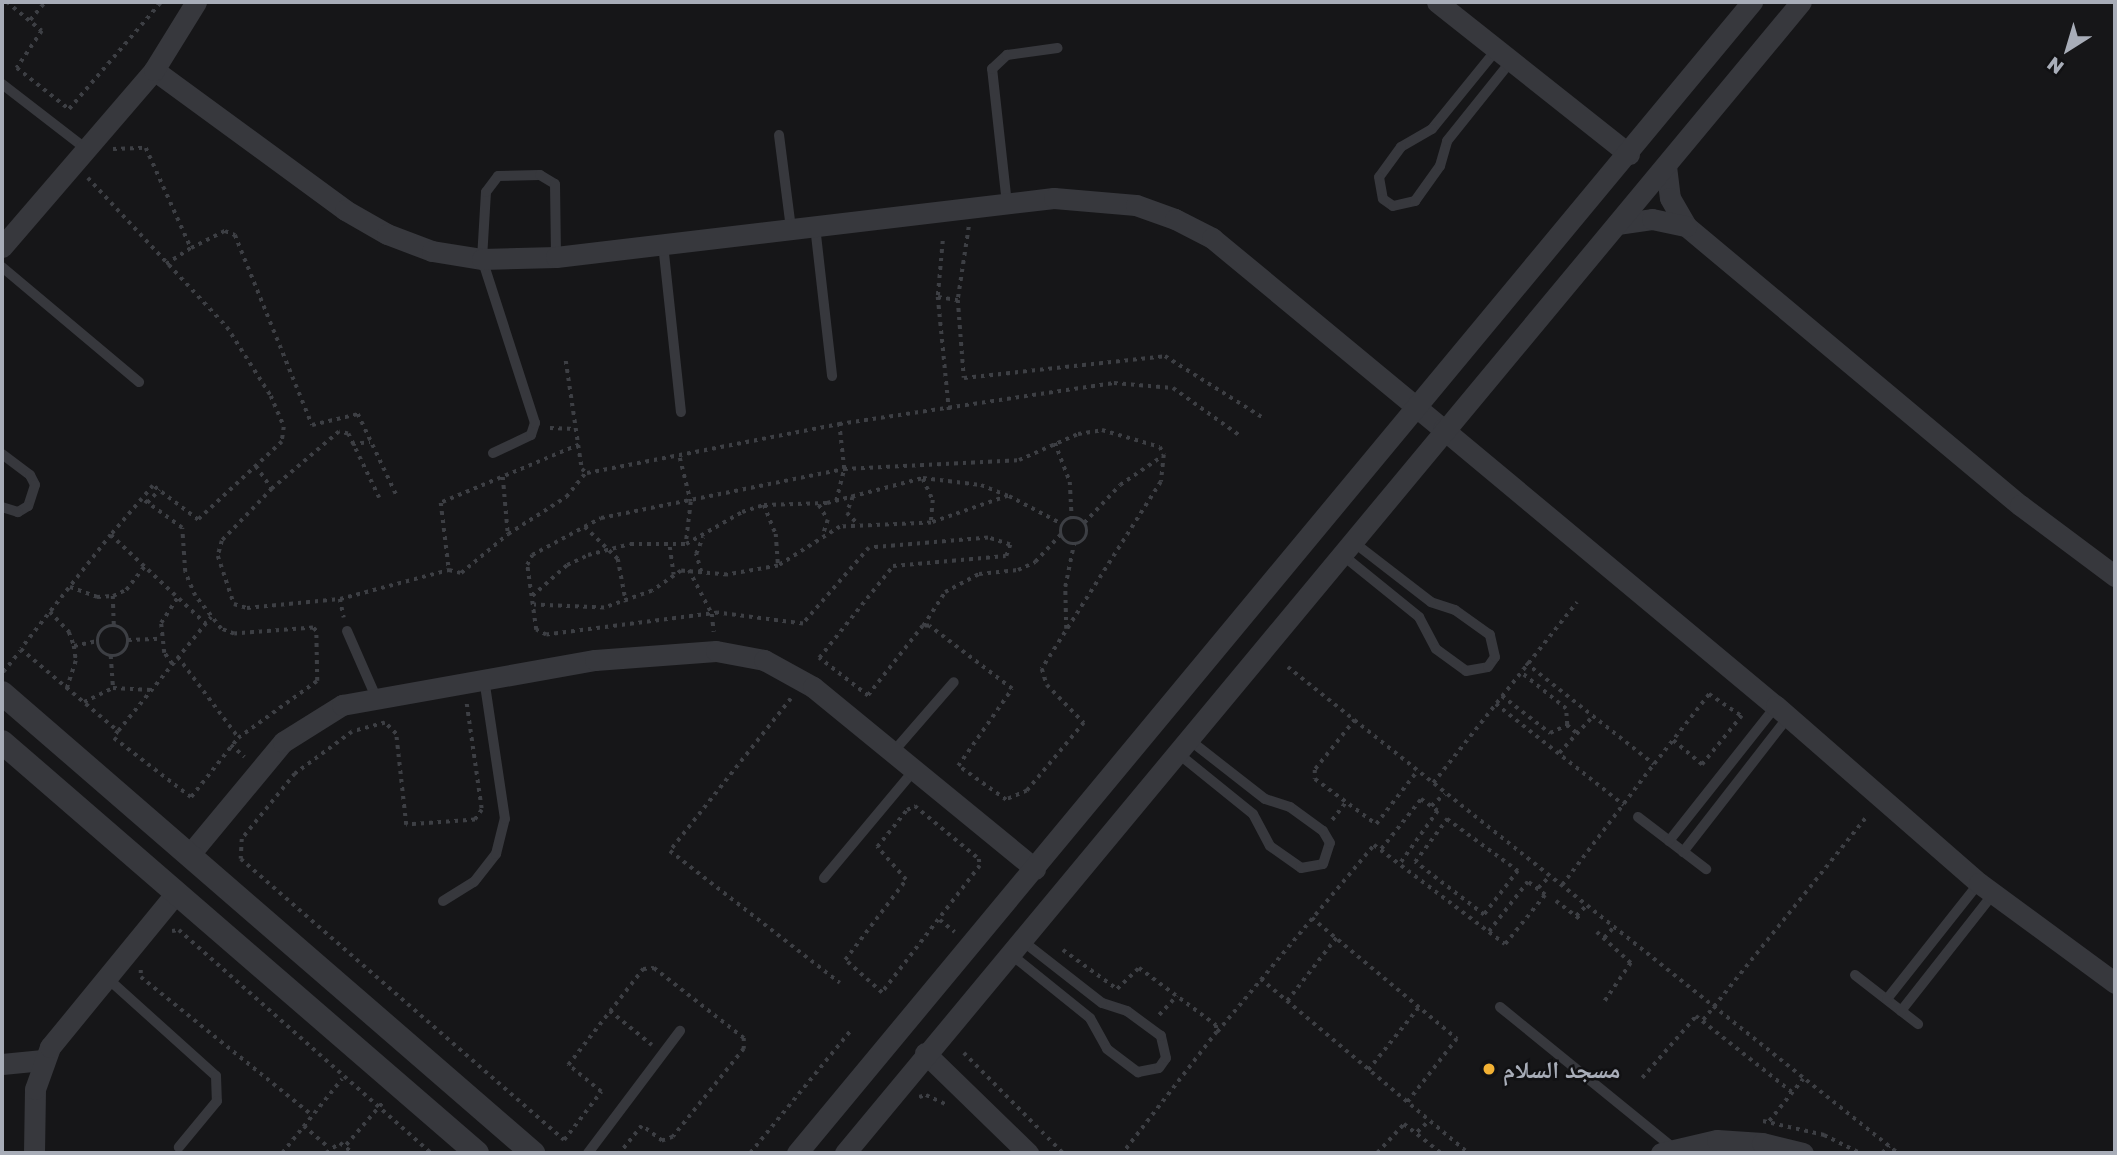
<!DOCTYPE html>
<html>
<head>
<meta charset="utf-8">
<style>
  body { margin:0 }
  #map { position:relative; width:2117px; height:1155px; overflow:hidden; background:#161618; font-family:"Golos Text","Noto Naskh Arabic",sans-serif }
  div>[style] { position:absolute }
  .path>* { height:3.5px; margin-top:-1.75px; transform-origin:0; background:repeating-linear-gradient(90deg,#3d3f44 0 3.5px,transparent 0 8.5px) }
  .path>.ring { margin:-1.75px; padding:0; box-sizing:content-box; background:none; border:3.5px solid #3d3f44; border-radius:50% }
  .service>* { height:10px; margin:-5px; padding:0 5px; transform-origin:5px; border-radius:5px; background:#37383d }
  .minor>* { height:21px; margin:-10.5px; padding:0 10.5px; transform-origin:10.5px; border-radius:10.5px; background:#37383d }
  .tertiary>* { height:24px; margin:-12px; padding:0 12px; transform-origin:12px; border-radius:12px; background:#37383d }
  .dots>* { width:19px; height:19px; translate:-50% -50%; box-sizing:border-box; border:4px solid #111113; border-radius:50% }
  span { translate:-50% -50%; white-space:nowrap; text-align:center; line-height:1.15; -webkit-text-stroke:5px #111113; paint-order:stroke }
  .poi-label { font-size:24px; color:#a8adb8; font-weight:700 }
  .left { translate:0 -50%; text-align:left }
  .frame { position:absolute; inset:0; border:4px solid #a8adb8; pointer-events:none }
  .north { position:absolute; left:2033px; top:14px; width:70px; height:70px; -webkit-text-stroke:5px #111113; paint-order:stroke; rotate:217deg; font-size:19px; font-weight:700; line-height:28px; text-align:center; color:#a8adb8 }
  .north::after { content:''; display:block; margin:auto; width:24px; height:32px; background:#a8adb8; clip-path:polygon(50% 0,100% 100%,50% 72%,0 100%) }
</style>
</head>
<body>
<div id="map">
  <div class="path">
    <div style="left:7px;top:2px;width:45px;rotate:39.6deg"></div>
    <div style="left:42px;top:31px;width:45px;rotate:124deg"></div>
    <div style="left:17px;top:68px;width:66px;rotate:38.3deg"></div>
    <div style="left:69px;top:109px;width:141px;rotate:-49.3deg"></div>
    <div style="left:30px;top:20px;width:23px;rotate:-50deg"></div>
    <div style="left:113px;top:149px;width:33px;rotate:-2deg"></div>
    <div style="left:146px;top:148px;width:110px;rotate:65.8deg"></div>
    <div style="left:191px;top:248px;width:38px;rotate:-27deg"></div>
    <div style="left:225px;top:231px;width:11px;rotate:22deg"></div>
    <div style="left:235px;top:235px;width:205px;rotate:67.9deg"></div>
    <div style="left:312px;top:425px;width:47px;rotate:-13.4deg"></div>
    <div style="left:358px;top:414px;width:91px;rotate:64.6deg"></div>
    <div style="left:88px;top:178px;width:204px;rotate:47deg"></div>
    <div style="left:227px;top:327px;width:82px;rotate:57.5deg"></div>
    <div style="left:271px;top:396px;width:34px;rotate:67deg"></div>
    <div style="left:284px;top:427px;width:15px;rotate:98deg"></div>
    <div style="left:282px;top:442px;width:115px;rotate:137.1deg"></div>
    <div style="left:198px;top:520px;width:56px;rotate:-142.9deg"></div>
    <div style="left:153px;top:486px;width:17px;rotate:130deg"></div>
    <div style="left:142px;top:499px;width:48px;rotate:130.7deg"></div>
    <div style="left:111px;top:535px;width:145px;rotate:128.3deg"></div>
    <div style="left:21px;top:649px;width:127px;rotate:40.2deg"></div>
    <div style="left:118px;top:731px;width:8px;rotate:120deg"></div>
    <div style="left:114px;top:738px;width:97px;rotate:37.5deg"></div>
    <div style="left:191px;top:797px;width:75px;rotate:-51.5deg"></div>
    <div style="left:238px;top:738px;width:97px;rotate:-35.8deg"></div>
    <div style="left:317px;top:681px;width:50px;rotate:-91.1deg"></div>
    <div style="left:316px;top:631px;width:4px;rotate:-135deg"></div>
    <div style="left:313px;top:628px;width:79px;rotate:175.7deg"></div>
    <div style="left:234px;top:634px;width:14px;rotate:-159deg"></div>
    <div style="left:221px;top:629px;width:42px;rotate:-128.2deg"></div>
    <div style="left:195px;top:596px;width:26px;rotate:-113deg"></div>
    <div style="left:185px;top:572px;width:44px;rotate:-93.9deg"></div>
    <div style="left:182px;top:528px;width:49px;rotate:-144.1deg"></div>
    <div style="left:969px;top:227px;width:74px;rotate:98.6deg"></div>
    <div style="left:958px;top:300px;width:78px;rotate:85.6deg"></div>
    <div style="left:964px;top:378px;width:202px;rotate:-6.2deg"></div>
    <div style="left:1165px;top:356px;width:118px;rotate:32.2deg"></div>
    <div style="left:943px;top:241px;width:56px;rotate:95.1deg"></div>
    <div style="left:938px;top:297px;width:114px;rotate:84.4deg"></div>
    <div style="left:166px;top:264px;width:30px;rotate:-33deg"></div>
    <div style="left:938px;top:297px;width:20px;rotate:9deg"></div>
    <div style="left:566px;top:361px;width:109px;rotate:81.6deg"></div>
    <div style="left:582px;top:469px;width:6px;rotate:39deg"></div>
    <div style="left:587px;top:473px;width:257px;rotate:-11deg"></div>
    <div style="left:839px;top:424px;width:278px;rotate:-8.5deg"></div>
    <div style="left:1114px;top:383px;width:59px;rotate:4.8deg"></div>
    <div style="left:1173px;top:388px;width:81px;rotate:35.5deg"></div>
    <div style="left:550px;top:428px;width:26px;rotate:2deg"></div>
    <div style="left:1102px;top:430px;width:60px;rotate:16.3deg"></div>
    <div style="left:1160px;top:447px;width:9px;rotate:63deg"></div>
    <div style="left:1164px;top:455px;width:27px;rotate:96deg"></div>
    <div style="left:1161px;top:482px;width:222px;rotate:122.5deg"></div>
    <div style="left:1042px;top:669px;width:17px;rotate:73deg"></div>
    <div style="left:1047px;top:685px;width:53px;rotate:45.8deg"></div>
    <div style="left:1084px;top:723px;width:89px;rotate:130deg"></div>
    <div style="left:1027px;top:791px;width:23px;rotate:157deg"></div>
    <div style="left:1006px;top:800px;width:59px;rotate:-144.7deg"></div>
    <div style="left:958px;top:766px;width:94px;rotate:-55deg"></div>
    <div style="left:1012px;top:689px;width:104px;rotate:-142.8deg"></div>
    <div style="left:929px;top:626px;width:6px;rotate:180deg"></div>
    <div style="left:923px;top:626px;width:89px;rotate:128.2deg"></div>
    <div style="left:868px;top:696px;width:62px;rotate:-142.2deg"></div>
    <div style="left:819px;top:658px;width:118px;rotate:-51.2deg"></div>
    <div style="left:893px;top:566px;width:113px;rotate:-5.1deg"></div>
    <div style="left:1006px;top:556px;width:12px;rotate:-70deg"></div>
    <div style="left:1010px;top:545px;width:23px;rotate:-162deg"></div>
    <div style="left:988px;top:538px;width:119px;rotate:175.2deg"></div>
    <div style="left:869px;top:548px;width:101px;rotate:131deg"></div>
    <div style="left:803px;top:624px;width:86px;rotate:-172.6deg"></div>
    <div style="left:718px;top:613px;width:173px;rotate:172.7deg"></div>
    <div style="left:546px;top:635px;width:11px;rotate:-153deg"></div>
    <div style="left:536px;top:630px;width:66px;rotate:-97.9deg"></div>
    <div style="left:527px;top:565px;width:11px;rotate:-63deg"></div>
    <div style="left:532px;top:555px;width:78px;rotate:-28.2deg"></div>
    <div style="left:601px;top:518px;width:248px;rotate:-11.4deg"></div>
    <div style="left:844px;top:469px;width:175px;rotate:-2.9deg"></div>
    <div style="left:1019px;top:460px;width:64px;rotate:-23.8deg"></div>
    <div style="left:1078px;top:434px;width:24px;rotate:-9deg"></div>
    <div style="left:1055px;top:443px;width:42px;rotate:69deg"></div>
    <div style="left:1070px;top:482px;width:36px;rotate:87deg"></div>
    <div style="left:352px;top:444px;width:18px;rotate:-6deg"></div>
    <div style="left:579px;top:445px;width:150px;rotate:157.2deg"></div>
    <div style="left:441px;top:503px;width:67px;rotate:83.2deg"></div>
    <div style="left:449px;top:570px;width:12px;rotate:14deg"></div>
    <div style="left:461px;top:573px;width:61px;rotate:-39.7deg"></div>
    <div style="left:508px;top:534px;width:69px;rotate:-32.5deg"></div>
    <div style="left:566px;top:497px;width:32px;rotate:-51deg"></div>
    <div style="left:680px;top:458px;width:45px;rotate:76deg"></div>
    <div style="left:691px;top:502px;width:42px;rotate:96.8deg"></div>
    <div style="left:256px;top:466px;width:28px;rotate:55deg"></div>
    <div style="left:503px;top:477px;width:57px;rotate:85deg"></div>
    <div style="left:923px;top:479px;width:23px;rotate:65deg"></div>
    <div style="left:933px;top:500px;width:23px;rotate:95deg"></div>
    <div style="left:1009px;top:496px;width:60px;rotate:27.8deg"></div>
    <div style="left:853px;top:497px;width:17px;rotate:111deg"></div>
    <div style="left:847px;top:513px;width:16px;rotate:45deg"></div>
    <div style="left:379px;top:498px;width:71px;rotate:-115.8deg"></div>
    <div style="left:348px;top:434px;width:9px;rotate:-167deg"></div>
    <div style="left:339px;top:432px;width:88px;rotate:139.6deg"></div>
    <div style="left:272px;top:489px;width:72px;rotate:133.9deg"></div>
    <div style="left:222px;top:541px;width:16px;rotate:105deg"></div>
    <div style="left:218px;top:556px;width:51px;rotate:71.6deg"></div>
    <div style="left:234px;top:604px;width:14px;rotate:17deg"></div>
    <div style="left:247px;top:608px;width:93px;rotate:-5.5deg"></div>
    <div style="left:340px;top:599px;width:113px;rotate:-14.9deg"></div>
    <div style="left:836px;top:501px;width:33px;rotate:-76deg"></div>
    <div style="left:844px;top:469px;width:45px;rotate:-96.3deg"></div>
    <div style="left:147px;top:503px;width:18px;rotate:-47deg"></div>
    <div style="left:764px;top:505px;width:31px;rotate:68deg"></div>
    <div style="left:776px;top:534px;width:32px;rotate:86deg"></div>
    <div style="left:819px;top:505px;width:17px;rotate:59deg"></div>
    <div style="left:828px;top:520px;width:16px;rotate:108deg"></div>
    <div class="ring" style="left:1061px;top:518px;width:22.5px;height:22.5px"></div>
    <div style="left:1084px;top:523px;width:52px;rotate:-46.5deg"></div>
    <div style="left:1120px;top:485px;width:53px;rotate:-34.3deg"></div>
    <div style="left:585px;top:527px;width:46px;rotate:44.1deg"></div>
    <div style="left:618px;top:559px;width:44px;rotate:79.5deg"></div>
    <div style="left:111px;top:535px;width:130px;rotate:43.1deg"></div>
    <div style="left:670px;top:547px;width:28px;rotate:82deg"></div>
    <div style="left:689px;top:570px;width:50px;rotate:62.4deg"></div>
    <div style="left:712px;top:614px;width:18px;rotate:84deg"></div>
    <div style="left:701px;top:572px;width:19px;rotate:-106deg"></div>
    <div style="left:696px;top:554px;width:18px;rotate:-68deg"></div>
    <div style="left:70px;top:587px;width:29px;rotate:20deg"></div>
    <div style="left:97px;top:597px;width:16px;rotate:-4deg"></div>
    <div style="left:113px;top:596px;width:14px;rotate:-25deg"></div>
    <div style="left:126px;top:590px;width:31px;rotate:-52deg"></div>
    <div style="left:113px;top:596px;width:30px;rotate:88deg"></div>
    <div style="left:532px;top:596px;width:47px;rotate:-41.5deg"></div>
    <div style="left:567px;top:565px;width:23px;rotate:-25deg"></div>
    <div style="left:588px;top:555px;width:43px;rotate:-14.7deg"></div>
    <div style="left:630px;top:544px;width:56px"></div>
    <div style="left:686px;top:544px;width:64px;rotate:-29.7deg"></div>
    <div style="left:742px;top:512px;width:23px;rotate:-18deg"></div>
    <div style="left:764px;top:505px;width:63px;rotate:-1.8deg"></div>
    <div style="left:827px;top:503px;width:99px;rotate:-14.6deg"></div>
    <div style="left:923px;top:478px;width:58px;rotate:6.9deg"></div>
    <div style="left:981px;top:485px;width:29px;rotate:22deg"></div>
    <div style="left:1008px;top:496px;width:82px;rotate:160.7deg"></div>
    <div style="left:931px;top:523px;width:91px;rotate:177.5deg"></div>
    <div style="left:840px;top:527px;width:73px;rotate:147.8deg"></div>
    <div style="left:778px;top:566px;width:52px;rotate:170deg"></div>
    <div style="left:727px;top:575px;width:46px;rotate:-175deg"></div>
    <div style="left:681px;top:571px;width:35px;rotate:145deg"></div>
    <div style="left:652px;top:591px;width:51px;rotate:160.5deg"></div>
    <div style="left:604px;top:608px;width:70px;rotate:-177.5deg"></div>
    <div style="left:340px;top:599px;width:19px;rotate:78deg"></div>
    <div style="left:50px;top:612px;width:28px;rotate:46deg"></div>
    <div style="left:69px;top:632px;width:15px;rotate:70deg"></div>
    <div style="left:74px;top:646px;width:15px;rotate:82deg"></div>
    <div style="left:76px;top:661px;width:29px;rotate:108deg"></div>
    <div style="left:923px;top:626px;width:40px;rotate:-57.1deg"></div>
    <div style="left:945px;top:592px;width:38px;rotate:-28deg"></div>
    <div style="left:979px;top:574px;width:39px;rotate:-6deg"></div>
    <div style="left:1018px;top:570px;width:19px;rotate:-25deg"></div>
    <div style="left:1035px;top:562px;width:38px;rotate:-47deg"></div>
    <div class="ring" style="left:98px;top:626px;width:26.5px;height:26.5px"></div>
    <div style="left:1066px;top:629px;width:42px;rotate:-91.4deg"></div>
    <div style="left:1065px;top:587px;width:45px;rotate:-78.4deg"></div>
    <div style="left:128px;top:640px;width:33px;rotate:-2deg"></div>
    <div style="left:74px;top:646px;width:25px;rotate:-12deg"></div>
    <div style="left:111px;top:656px;width:32px;rotate:86deg"></div>
    <div style="left:178px;top:657px;width:100px;rotate:53.1deg"></div>
    <div style="left:1526px;top:663px;width:163px;rotate:38.3deg"></div>
    <div style="left:172px;top:664px;width:14px;rotate:-126deg"></div>
    <div style="left:164px;top:653px;width:30px;rotate:-96deg"></div>
    <div style="left:161px;top:623px;width:31px;rotate:-57deg"></div>
    <div style="left:1288px;top:667px;width:780px;rotate:38.55deg"></div>
    <div style="left:3px;top:672px;width:27px;rotate:-51deg"></div>
    <div style="left:1502px;top:696px;width:61px;rotate:37.6deg"></div>
    <div style="left:1550px;top:733px;width:19px;rotate:-25deg"></div>
    <div style="left:1567px;top:725px;width:16px;rotate:-94deg"></div>
    <div style="left:1566px;top:709px;width:59px;rotate:-141.2deg"></div>
    <div style="left:791px;top:699px;width:194px;rotate:128.5deg"></div>
    <div style="left:670px;top:851px;width:215px;rotate:37.8deg"></div>
    <div style="left:84px;top:702px;width:32px;rotate:-26deg"></div>
    <div style="left:113px;top:688px;width:38px;rotate:3deg"></div>
    <div style="left:467px;top:704px;width:107px;rotate:81.9deg"></div>
    <div style="left:482px;top:810px;width:12px;rotate:125deg"></div>
    <div style="left:475px;top:820px;width:69px;rotate:175.9deg"></div>
    <div style="left:406px;top:825px;width:92px;rotate:-96.3deg"></div>
    <div style="left:396px;top:734px;width:16px;rotate:-135deg"></div>
    <div style="left:385px;top:723px;width:34px;rotate:165deg"></div>
    <div style="left:352px;top:732px;width:71px;rotate:143.6deg"></div>
    <div style="left:295px;top:774px;width:84px;rotate:129.2deg"></div>
    <div style="left:242px;top:839px;width:20px;rotate:93deg"></div>
    <div style="left:241px;top:859px;width:428px;rotate:41deg"></div>
    <div style="left:564px;top:1140px;width:61px;rotate:-52.4deg"></div>
    <div style="left:601px;top:1092px;width:43px;rotate:-140.7deg"></div>
    <div style="left:568px;top:1065px;width:122px;rotate:-52deg"></div>
    <div style="left:643px;top:969px;width:11px;rotate:-5deg"></div>
    <div style="left:654px;top:968px;width:114px;rotate:37.9deg"></div>
    <div style="left:744px;top:1038px;width:11px;rotate:90deg"></div>
    <div style="left:744px;top:1049px;width:113px;rotate:128.9deg"></div>
    <div style="left:673px;top:1137px;width:12px;rotate:160deg"></div>
    <div style="left:662px;top:1141px;width:25px;rotate:-143deg"></div>
    <div style="left:642px;top:1126px;width:35px;rotate:129deg"></div>
    <div style="left:1496px;top:704px;width:163px;rotate:38.3deg"></div>
    <div style="left:1355px;top:720px;width:64px;rotate:128.7deg"></div>
    <div style="left:1315px;top:770px;width:9px;rotate:90deg"></div>
    <div style="left:1315px;top:779px;width:76px;rotate:36.4deg"></div>
    <div style="left:1376px;top:824px;width:68px;rotate:-52.1deg"></div>
    <div style="left:1567px;top:725px;width:13px;rotate:39deg"></div>
    <div style="left:118px;top:731px;width:147px;rotate:-50.8deg"></div>
    <div style="left:231px;top:745px;width:18px;rotate:41deg"></div>
    <div style="left:1559px;top:753px;width:50px;rotate:-47.4deg"></div>
    <div style="left:1433px;top:783px;width:231px;rotate:-51.5deg"></div>
    <div style="left:915px;top:806px;width:83px;rotate:39.6deg"></div>
    <div style="left:979px;top:859px;width:7px;rotate:82deg"></div>
    <div style="left:980px;top:866px;width:160px;rotate:127.7deg"></div>
    <div style="left:882px;top:993px;width:50px;rotate:-138.3deg"></div>
    <div style="left:845px;top:960px;width:101px;rotate:-52.7deg"></div>
    <div style="left:906px;top:880px;width:44px;rotate:-131.3deg"></div>
    <div style="left:877px;top:847px;width:48px;rotate:-51deg"></div>
    <div style="left:907px;top:810px;width:9px;rotate:-27deg"></div>
    <div style="left:1431px;top:806px;width:18px;rotate:-41deg"></div>
    <div style="left:1447px;top:819px;width:88px;rotate:36.2deg"></div>
    <div style="left:1518px;top:871px;width:56px;rotate:127.7deg"></div>
    <div style="left:1484px;top:915px;width:87px;rotate:-142.5deg"></div>
    <div style="left:1415px;top:862px;width:54px;rotate:-53.3deg"></div>
    <div style="left:1332px;top:820px;width:23px;rotate:-52deg"></div>
    <div style="left:1381px;top:849px;width:64px;rotate:-51.3deg"></div>
    <div style="left:1421px;top:799px;width:21px;rotate:35deg"></div>
    <div style="left:1438px;top:811px;width:65px;rotate:125.6deg"></div>
    <div style="left:1562px;top:885px;width:152px;rotate:-52.8deg"></div>
    <div style="left:1654px;top:764px;width:89px;rotate:-51.8deg"></div>
    <div style="left:1709px;top:694px;width:40px;rotate:34deg"></div>
    <div style="left:1742px;top:716px;width:63px;rotate:129.2deg"></div>
    <div style="left:1702px;top:765px;width:38px;rotate:-140deg"></div>
    <div style="left:1538px;top:888px;width:17px;rotate:-45deg"></div>
    <div style="left:1556px;top:901px;width:31px;rotate:37deg"></div>
    <div style="left:1576px;top:916px;width:16px;rotate:-45deg"></div>
    <div style="left:1312px;top:918px;width:189px;rotate:39.8deg"></div>
    <div style="left:1457px;top:1039px;width:81px;rotate:128deg"></div>
    <div style="left:940px;top:920px;width:19px;rotate:39deg"></div>
    <div style="left:172px;top:931px;width:7px;rotate:-8deg"></div>
    <div style="left:179px;top:930px;width:337px;rotate:41.5deg"></div>
    <div style="left:1597px;top:932px;width:46px;rotate:42.4deg"></div>
    <div style="left:1631px;top:963px;width:50px;rotate:124.3deg"></div>
    <div style="left:1604px;top:938px;width:15px;rotate:-48deg"></div>
    <div style="left:1063px;top:950px;width:67px;rotate:35.8deg"></div>
    <div style="left:1117px;top:989px;width:30px;rotate:-44deg"></div>
    <div style="left:1139px;top:968px;width:96px;rotate:36.5deg"></div>
    <div style="left:1216px;top:1025px;width:7px;rotate:82deg"></div>
    <div style="left:1217px;top:1032px;width:153px;rotate:127.8deg"></div>
    <div style="left:141px;top:970px;width:7px;rotate:90deg"></div>
    <div style="left:141px;top:977px;width:220px;rotate:38.9deg"></div>
    <div style="left:1261px;top:979px;width:270px;rotate:40deg"></div>
    <div style="left:1287px;top:1001px;width:80px;rotate:-52.1deg"></div>
    <div style="left:610px;top:1011px;width:54px;rotate:39deg"></div>
    <div style="left:1159px;top:1015px;width:26px;rotate:-47deg"></div>
    <div style="left:1703px;top:1020px;width:263px;rotate:-51.2deg"></div>
    <div style="left:1217px;top:1032px;width:244px;rotate:-50deg"></div>
    <div style="left:1374px;top:845px;width:164px;rotate:37.1deg"></div>
    <div style="left:1505px;top:944px;width:63px;rotate:-50.8deg"></div>
    <div style="left:1545px;top:895px;width:21px;rotate:-143deg"></div>
    <div style="left:1528px;top:882px;width:63px;rotate:128deg"></div>
    <div style="left:964px;top:1053px;width:141px;rotate:45.3deg"></div>
    <div style="left:1368px;top:1070px;width:81px;rotate:-51deg"></div>
    <div style="left:1642px;top:1078px;width:82px;rotate:-48.9deg"></div>
    <div style="left:1696px;top:1016px;width:122px;rotate:38.4deg"></div>
    <div style="left:919px;top:1097px;width:7px;rotate:-16deg"></div>
    <div style="left:926px;top:1095px;width:23px;rotate:25deg"></div>
    <div style="left:1763px;top:1121px;width:63px;rotate:12.9deg"></div>
    <div style="left:1824px;top:1135px;width:40px;rotate:26.6deg"></div>
    <div style="left:1769px;top:1121px;width:54px;rotate:-51deg"></div>
    <div style="left:304px;top:1126px;width:33px;rotate:41deg"></div>
    <div style="left:1417px;top:1132px;width:16px;rotate:-43deg"></div>
    <div style="left:346px;top:1145px;width:58px;rotate:-49.2deg"></div>
    <div style="left:282px;top:1153px;width:95px;rotate:-51deg"></div>
    <div style="left:326px;top:1153px;width:17px;rotate:-36deg"></div>
    <div style="left:340px;top:1143px;width:16px;rotate:38deg"></div>
    <div style="left:750px;top:1153px;width:161px;rotate:-50.6deg"></div>
    <div style="left:1377px;top:1153px;width:40px;rotate:-47deg"></div>
    <div style="left:1404px;top:1124px;width:46px;rotate:37.9deg"></div>
    <div style="left:1882px;top:1153px;width:10px;rotate:-45deg"></div>
  </div>
  <div class="service">
    <div style="left:1497px;top:49px;width:103px;rotate:129.1deg"></div>
    <div style="left:1432px;top:129px;width:36px;rotate:150deg"></div>
    <div style="left:1401px;top:147px;width:37px;rotate:126deg"></div>
    <div style="left:1379px;top:177px;width:22px;rotate:80deg"></div>
    <div style="left:1383px;top:199px;width:12px;rotate:35deg"></div>
    <div style="left:1393px;top:206px;width:23px;rotate:-13deg"></div>
    <div style="left:1415px;top:201px;width:43px;rotate:-54.5deg"></div>
    <div style="left:1440px;top:166px;width:26px;rotate:-74deg"></div>
    <div style="left:1447px;top:141px;width:102px;rotate:-51.3deg"></div>
    <div style="left:2px;top:84px;width:106px;rotate:37.7deg"></div>
    <div style="left:779px;top:135px;width:95px;rotate:82.7deg"></div>
    <div style="left:1007px;top:204px;width:136px;rotate:-96.3deg"></div>
    <div style="left:992px;top:69px;width:21px;rotate:-43deg"></div>
    <div style="left:1007px;top:55px;width:51px;rotate:-7.8deg"></div>
    <div style="left:815px;top:226px;width:151px;rotate:83.5deg"></div>
    <div style="left:663px;top:244px;width:169px;rotate:83.9deg"></div>
    <div style="left:2px;top:267px;width:179px;rotate:40deg"></div>
    <div style="left:493px;top:453px;width:42px;rotate:-25.3deg"></div>
    <div style="left:531px;top:435px;width:13px;rotate:-72deg"></div>
    <div style="left:535px;top:423px;width:172px;rotate:-107.9deg"></div>
    <div style="left:482px;top:259px;width:67px;rotate:-86.6deg"></div>
    <div style="left:486px;top:192px;width:20px;rotate:-53deg"></div>
    <div style="left:498px;top:176px;width:42px;rotate:-1.4deg"></div>
    <div style="left:540px;top:175px;width:17px;rotate:31deg"></div>
    <div style="left:555px;top:184px;width:73px;rotate:89.2deg"></div>
    <div style="left:2px;top:454px;width:35px;rotate:37deg"></div>
    <div style="left:30px;top:475px;width:11px;rotate:63deg"></div>
    <div style="left:35px;top:485px;width:22px;rotate:108deg"></div>
    <div style="left:28px;top:506px;width:12px;rotate:149deg"></div>
    <div style="left:18px;top:512px;width:17px;rotate:-163deg"></div>
    <div style="left:1340px;top:553px;width:102px;rotate:39deg"></div>
    <div style="left:1419px;top:617px;width:36px;rotate:62deg"></div>
    <div style="left:1436px;top:649px;width:37px;rotate:36deg"></div>
    <div style="left:1466px;top:671px;width:22px;rotate:-10deg"></div>
    <div style="left:1488px;top:667px;width:12px;rotate:-55deg"></div>
    <div style="left:1495px;top:657px;width:23px;rotate:-103deg"></div>
    <div style="left:1490px;top:635px;width:43px;rotate:-144.5deg"></div>
    <div style="left:1455px;top:610px;width:25px;rotate:-162deg"></div>
    <div style="left:1431px;top:602px;width:100px;rotate:-142.3deg"></div>
    <div style="left:347px;top:631px;width:72px;rotate:66.3deg"></div>
    <div style="left:894px;top:751px;width:91px;rotate:-49deg"></div>
    <div style="left:1175px;top:751px;width:100px;rotate:38.9deg"></div>
    <div style="left:1253px;top:814px;width:36px;rotate:62deg"></div>
    <div style="left:1270px;top:846px;width:38px;rotate:35deg"></div>
    <div style="left:1301px;top:868px;width:22px;rotate:-10deg"></div>
    <div style="left:1323px;top:864px;width:22px;rotate:-72deg"></div>
    <div style="left:1330px;top:843px;width:14px;rotate:-120deg"></div>
    <div style="left:1323px;top:831px;width:41px;rotate:-144deg"></div>
    <div style="left:1290px;top:807px;width:26px;rotate:-162deg"></div>
    <div style="left:1265px;top:799px;width:99px;rotate:-142deg"></div>
    <div style="left:1638px;top:817px;width:86px;rotate:37.4deg"></div>
    <div style="left:1669px;top:841px;width:172px;rotate:-51.6deg"></div>
    <div style="left:1683px;top:852px;width:171px;rotate:-52.1deg"></div>
    <div style="left:824px;top:878px;width:142px;rotate:-50.1deg"></div>
    <div style="left:443px;top:901px;width:36px;rotate:-32deg"></div>
    <div style="left:474px;top:882px;width:36px;rotate:-52deg"></div>
    <div style="left:496px;top:854px;width:36px;rotate:-76deg"></div>
    <div style="left:505px;top:819px;width:142px;rotate:-98.5deg"></div>
    <div style="left:1008px;top:952px;width:105px;rotate:38.8deg"></div>
    <div style="left:1090px;top:1018px;width:35px;rotate:61deg"></div>
    <div style="left:1107px;top:1049px;width:39px;rotate:37deg"></div>
    <div style="left:1138px;top:1072px;width:21px;rotate:-11deg"></div>
    <div style="left:1159px;top:1068px;width:12px;rotate:-55deg"></div>
    <div style="left:1166px;top:1058px;width:23px;rotate:-103deg"></div>
    <div style="left:1161px;top:1036px;width:42px;rotate:-143.7deg"></div>
    <div style="left:1127px;top:1011px;width:26px;rotate:-162deg"></div>
    <div style="left:1102px;top:1003px;width:104px;rotate:-142deg"></div>
    <div style="left:1855px;top:975px;width:80px;rotate:37.9deg"></div>
    <div style="left:106px;top:977px;width:148px;rotate:42deg"></div>
    <div style="left:216px;top:1076px;width:25px;rotate:88deg"></div>
    <div style="left:217px;top:1101px;width:60px;rotate:129.6deg"></div>
    <div style="left:1887px;top:999px;width:148px;rotate:-51.6deg"></div>
    <div style="left:1500px;top:1007px;width:222px;rotate:39.1deg"></div>
    <div style="left:1901px;top:1011px;width:149px;rotate:-51.8deg"></div>
    <div style="left:588px;top:1153px;width:153px;rotate:-53deg"></div>
  </div>
  <div class="minor">
    <div style="left:1437px;top:2px;width:245px;rotate:38.4deg"></div>
    <div style="left:154px;top:70px;width:237px;rotate:36.2deg"></div>
    <div style="left:345px;top:210px;width:48px;rotate:29.7deg"></div>
    <div style="left:387px;top:234px;width:48px;rotate:20.7deg"></div>
    <div style="left:432px;top:251px;width:51px;rotate:9.1deg"></div>
    <div style="left:482px;top:259px;width:74px;rotate:-1.5deg"></div>
    <div style="left:556px;top:257px;width:501px;rotate:-6.76deg"></div>
    <div style="left:1054px;top:198px;width:82px;rotate:4.9deg"></div>
    <div style="left:1136px;top:205px;width:41px;rotate:19.7deg"></div>
    <div style="left:1175px;top:219px;width:42px;rotate:27.2deg"></div>
    <div style="left:1212px;top:238px;width:300px;rotate:39.6deg"></div>
    <div style="left:1443px;top:429px;width:433px;rotate:39.8deg"></div>
    <div style="left:1776px;top:706px;width:269px;rotate:41.1deg"></div>
    <div style="left:1979px;top:883px;width:169px;rotate:36.3deg"></div>
    <div style="left:1666px;top:166px;width:32px;rotate:83deg"></div>
    <div style="left:1670px;top:198px;width:32px;rotate:60deg"></div>
    <div style="left:1686px;top:226px;width:435px;rotate:39.9deg"></div>
    <div style="left:2020px;top:505px;width:119px;rotate:36.8deg"></div>
    <div style="left:1617px;top:224px;width:35px;rotate:-8deg"></div>
    <div style="left:1652px;top:219px;width:35px;rotate:12deg"></div>
    <div style="left:2px;top:247px;width:233px;rotate:-49.3deg"></div>
    <div style="left:154px;top:70px;width:80px;rotate:-58.3deg"></div>
    <div style="left:190px;top:854px;width:146px;rotate:-50.3deg"></div>
    <div style="left:283px;top:742px;width:70px;rotate:-32.1deg"></div>
    <div style="left:342px;top:705px;width:257px;rotate:-10.1deg"></div>
    <div style="left:595px;top:660px;width:121px;rotate:-4.3deg"></div>
    <div style="left:716px;top:651px;width:49px;rotate:10.6deg"></div>
    <div style="left:764px;top:660px;width:56px;rotate:28.9deg"></div>
    <div style="left:813px;top:687px;width:287px;rotate:39.3deg"></div>
    <div style="left:925px;top:1053px;width:144px;rotate:44.2deg"></div>
    <div style="left:2px;top:1064px;width:41px;rotate:-5.6deg"></div>
    <div style="left:34px;top:1153px;width:64px;rotate:-89.1deg"></div>
    <div style="left:35px;top:1089px;width:45px;rotate:-70.3deg"></div>
    <div style="left:50px;top:1047px;width:199px;rotate:-50.7deg"></div>
    <div style="left:797px;top:1153px;width:1496px;rotate:-50.32deg"></div>
    <div style="left:845px;top:1153px;width:1496px;rotate:-50.29deg"></div>
    <div style="left:1661px;top:1153px;width:57px;rotate:-13.1deg"></div>
    <div style="left:1717px;top:1140px;width:45px;rotate:3.8deg"></div>
    <div style="left:1762px;top:1143px;width:42px;rotate:13.7deg"></div>
  </div>
  <div class="tertiary">
    <div style="left:2px;top:693px;width:703px;rotate:40.9deg"></div>
    <div style="left:2px;top:742px;width:628px;rotate:40.87deg"></div>
  </div>
  <div class="dots">
    <div style="left:1489px;top:1069px;background:#f2b134"></div>
  </div>
  <div class="poi-label">
    <span class="left" style="left:1503px;top:1069px">مسجد السلام</span>
  </div>
  <div class="frame"></div>
  <div class="north">N</div>
</div>
</body>
</html>
